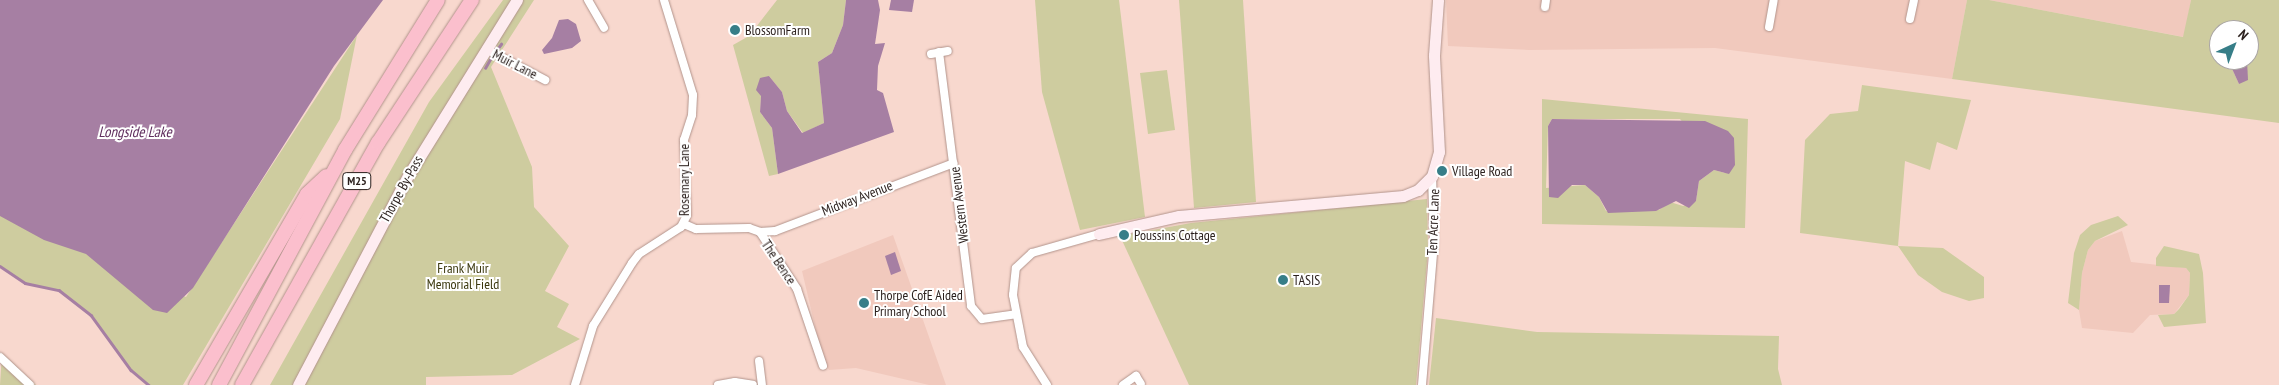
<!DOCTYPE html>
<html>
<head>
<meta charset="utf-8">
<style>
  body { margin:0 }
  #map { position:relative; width:2279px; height:385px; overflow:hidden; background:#f8d8ce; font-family:"PT Sans Narrow",sans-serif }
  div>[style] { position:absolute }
  .built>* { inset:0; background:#f1c9bd }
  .green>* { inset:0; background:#cecc9f }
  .water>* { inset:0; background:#a67fa3 }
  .stream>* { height:2.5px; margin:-1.25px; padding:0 1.25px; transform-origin:1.25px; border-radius:1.25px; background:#a67fa3 }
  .roads { filter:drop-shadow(0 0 1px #b2948c) drop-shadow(0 0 1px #b2948c) }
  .street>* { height:8px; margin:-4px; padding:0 4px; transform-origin:4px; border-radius:4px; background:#fff }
  .secondary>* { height:11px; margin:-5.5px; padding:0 5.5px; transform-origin:5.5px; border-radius:5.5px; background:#feecf0 }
  .highway>* { height:14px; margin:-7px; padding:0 7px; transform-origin:7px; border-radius:7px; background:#fbbfcd }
  .dots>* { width:14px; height:14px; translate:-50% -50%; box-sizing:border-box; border:2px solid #fff; border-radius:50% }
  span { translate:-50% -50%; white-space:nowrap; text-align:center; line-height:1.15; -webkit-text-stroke:4px #fff; paint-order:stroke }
  .shield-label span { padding:1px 4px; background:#fff; border:1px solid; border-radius:4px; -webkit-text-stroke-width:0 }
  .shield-label { font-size:12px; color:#2a1f1c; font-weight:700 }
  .poi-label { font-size:14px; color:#2a1f1c }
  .left { translate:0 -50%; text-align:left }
  .street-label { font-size:14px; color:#2a1f1c }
  .park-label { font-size:14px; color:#3b380e }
  .water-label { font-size:15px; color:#602e5e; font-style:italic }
  .north { position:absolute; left:2209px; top:20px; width:50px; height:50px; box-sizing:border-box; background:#fff; border:1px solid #aaa5a4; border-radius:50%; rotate:43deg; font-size:14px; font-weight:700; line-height:20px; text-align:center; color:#2a1f1c }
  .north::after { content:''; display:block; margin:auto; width:18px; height:22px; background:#377e88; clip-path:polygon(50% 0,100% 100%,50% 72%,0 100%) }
</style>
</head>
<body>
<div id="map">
  <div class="built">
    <div style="clip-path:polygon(1446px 0,1967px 0,1952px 79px,1715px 48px,1529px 50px,1448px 46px)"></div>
    <div style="clip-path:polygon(1989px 0,2191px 0,2184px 37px)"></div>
    <div style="clip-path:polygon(2122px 231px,2131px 262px,2186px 268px,2190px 273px,2189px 295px,2174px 314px,2150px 315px,2133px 333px,2082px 328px,2079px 310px,2082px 273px,2088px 250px,2095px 241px)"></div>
    <div style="clip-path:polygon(893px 235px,946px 385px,929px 385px,856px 368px,829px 370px,823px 360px,802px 271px)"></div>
  </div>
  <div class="green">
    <div style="clip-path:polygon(503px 0,534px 0,491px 67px,532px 167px,534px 207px,569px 246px,545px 291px,569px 304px,557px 327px,580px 339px,512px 375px,426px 377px,426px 385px,270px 385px,429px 102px)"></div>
    <div style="clip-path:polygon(777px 0,846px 0,843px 25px,832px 53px,818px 62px,824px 123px,803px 133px,787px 111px,782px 92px,769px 76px,761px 96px,760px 112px,772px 128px,778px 174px,769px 176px,733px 45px,749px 36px)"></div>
    <div style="clip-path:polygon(1035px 0,1119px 0,1145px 217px,1080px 230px,1042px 92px)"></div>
    <div style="clip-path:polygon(1179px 0,1243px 0,1256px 202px,1194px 208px)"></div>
    <div style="clip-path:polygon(evenodd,1967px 0,1989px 0,2183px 37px,2191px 0,2279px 0,2279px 123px,1952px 79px,1967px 0,2219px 30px,2249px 30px,2249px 60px,2239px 84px,2228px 60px,2219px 60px,2219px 30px)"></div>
    <div style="clip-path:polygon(357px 35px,340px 119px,183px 385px,148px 385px,131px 370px,91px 314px,59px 290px,25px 283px,0 266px,0 215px,186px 297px)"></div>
    <div style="clip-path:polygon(1167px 70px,1175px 130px,1148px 134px,1140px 73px)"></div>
    <div style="clip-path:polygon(1862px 85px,1971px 100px,1957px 150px,1937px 142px,1930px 170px,1905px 161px,1898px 246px,1943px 248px,1984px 277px,1984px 298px,1969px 301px,1942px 292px,1918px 275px,1898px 246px,1800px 233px,1805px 140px,1830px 114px,1858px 111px)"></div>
    <div style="clip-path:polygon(evenodd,1542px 99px,1748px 119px,1745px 228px,1542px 224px,1542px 99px,1552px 119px,1680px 119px,1725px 173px,1714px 170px,1699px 181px,1696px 201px,1683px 206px,1670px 202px,1659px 210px,1606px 211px,1599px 197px,1585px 185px,1546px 188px,1548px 126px,1552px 119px)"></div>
    <div style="clip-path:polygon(1427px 199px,1428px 250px,1416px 385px,1189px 385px,1120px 236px,1191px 223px)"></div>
    <div style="clip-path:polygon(2118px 216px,2128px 225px,2095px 241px,2088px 250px,2082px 273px,2079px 310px,2068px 303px,2074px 253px,2080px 235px,2091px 225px)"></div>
    <div style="clip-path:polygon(2164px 246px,2199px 254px,2203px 273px,2206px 323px,2164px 327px,2158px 315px,2174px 314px,2179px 309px,2189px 295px,2190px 273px,2186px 268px,2156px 266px,2156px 258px)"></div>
    <div style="clip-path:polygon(1436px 318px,1537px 332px,1779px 336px,1778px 369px,1782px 385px,1429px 385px)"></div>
    <div style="clip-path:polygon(2px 353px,36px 385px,0 385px)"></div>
  </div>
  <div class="water">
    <div style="clip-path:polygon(0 0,383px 0,334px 66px,193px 288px,167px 313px,153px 310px,86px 254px,44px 240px,0 216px)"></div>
    <div style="clip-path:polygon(846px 0,878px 0,880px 10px,875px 44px,885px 43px,878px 66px,877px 90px,883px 93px,894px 132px,778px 174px,772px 128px,760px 112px,761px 96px,756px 90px,760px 78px,769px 76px,782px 92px,787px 111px,802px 133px,824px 123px,818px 62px,832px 53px,843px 25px)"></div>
    <div style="clip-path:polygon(891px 0,914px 0,912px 12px,889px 10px)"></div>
    <div style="clip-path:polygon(568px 19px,576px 24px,581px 41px,572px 48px,544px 54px,542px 50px,552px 38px,559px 20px)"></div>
    <div style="clip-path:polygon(2228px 60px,2247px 60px,2248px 80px,2239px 84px)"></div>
    <div style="clip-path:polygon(1552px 119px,1705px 121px,1728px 131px,1734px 138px,1735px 165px,1729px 174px,1714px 170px,1699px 181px,1696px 201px,1689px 208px,1676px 201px,1656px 211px,1608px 213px,1599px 197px,1585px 185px,1572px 185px,1558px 198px,1549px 197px,1548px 126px)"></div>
    <div style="clip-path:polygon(895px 252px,901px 271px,891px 275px,885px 256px)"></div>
    <div style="clip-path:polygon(2159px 285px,2170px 285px,2169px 303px,2159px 303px)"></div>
  </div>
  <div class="stream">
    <div style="left:495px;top:52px;width:10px;rotate:-53deg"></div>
    <div style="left:485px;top:68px;width:14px;rotate:-60deg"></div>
    <div style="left:0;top:266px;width:30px;rotate:34deg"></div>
    <div style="left:25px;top:283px;width:35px;rotate:12deg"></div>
    <div style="left:59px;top:290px;width:41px;rotate:38deg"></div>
    <div style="left:91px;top:315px;width:68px;rotate:54deg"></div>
    <div style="left:131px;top:370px;width:23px;rotate:40deg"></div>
  </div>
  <div class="roads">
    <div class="street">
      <div style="left:588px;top:0;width:32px;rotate:60deg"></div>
      <div style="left:1545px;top:7px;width:7px;rotate:-82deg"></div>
      <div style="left:1910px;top:19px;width:19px;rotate:-78deg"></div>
      <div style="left:1769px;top:27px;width:27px;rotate:-80deg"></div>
      <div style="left:486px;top:49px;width:67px;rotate:27.7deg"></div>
      <div style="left:939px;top:52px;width:256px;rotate:82.8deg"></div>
      <div style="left:971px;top:306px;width:17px;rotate:50deg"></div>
      <div style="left:982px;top:319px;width:34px;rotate:-8deg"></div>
      <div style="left:931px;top:54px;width:17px;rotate:-10deg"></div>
      <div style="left:684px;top:224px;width:13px;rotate:23deg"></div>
      <div style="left:696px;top:229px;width:53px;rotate:-1.1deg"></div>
      <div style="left:749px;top:228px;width:12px;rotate:20deg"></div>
      <div style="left:760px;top:232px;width:68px;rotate:57deg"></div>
      <div style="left:797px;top:289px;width:81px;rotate:71.3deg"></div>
      <div style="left:760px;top:232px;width:15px;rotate:-4deg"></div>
      <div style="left:775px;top:231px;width:191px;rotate:-20.8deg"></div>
      <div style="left:0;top:357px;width:41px;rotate:43deg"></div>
      <div style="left:759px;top:361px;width:24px;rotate:83deg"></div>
      <div style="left:575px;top:385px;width:62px;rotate:-73deg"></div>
      <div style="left:593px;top:326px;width:74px;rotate:-58.2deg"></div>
      <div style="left:632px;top:263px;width:11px;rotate:-52deg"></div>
      <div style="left:639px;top:254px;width:50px;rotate:-32.7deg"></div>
      <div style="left:681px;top:227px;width:13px;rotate:-63deg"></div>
      <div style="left:687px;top:215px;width:75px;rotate:-92.3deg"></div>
      <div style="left:684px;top:140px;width:26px;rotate:-72deg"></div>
      <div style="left:692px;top:115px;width:20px;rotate:-87deg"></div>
      <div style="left:693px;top:95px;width:99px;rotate:-107deg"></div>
      <div style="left:718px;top:385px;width:17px;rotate:-10deg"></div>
      <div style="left:735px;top:382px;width:18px;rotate:9deg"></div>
      <div style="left:1047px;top:385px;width:45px;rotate:-122.3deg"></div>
      <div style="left:1023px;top:347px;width:53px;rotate:-100.9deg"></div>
      <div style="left:1013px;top:295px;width:27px;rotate:-84deg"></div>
      <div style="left:1016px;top:268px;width:22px;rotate:-43deg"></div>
      <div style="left:1032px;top:253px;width:70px;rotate:-15.8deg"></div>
      <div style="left:1123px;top:385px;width:16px;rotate:-35deg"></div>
      <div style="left:1136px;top:376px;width:9px;rotate:58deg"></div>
      <div style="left:1422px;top:385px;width:144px;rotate:-85.2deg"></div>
      <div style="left:1434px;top:242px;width:66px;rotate:-91.7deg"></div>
    </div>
    <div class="secondary">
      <div style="left:1099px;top:234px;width:82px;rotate:-12.7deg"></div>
      <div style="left:1179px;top:216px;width:225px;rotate:-5.1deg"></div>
      <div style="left:1403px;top:196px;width:16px;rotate:-22deg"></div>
      <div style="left:1418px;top:190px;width:20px;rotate:-45deg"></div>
      <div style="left:1432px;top:176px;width:25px;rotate:-74deg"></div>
      <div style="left:1439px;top:152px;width:97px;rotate:-93deg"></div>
      <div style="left:1434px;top:55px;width:55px;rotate:-85.8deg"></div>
      <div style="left:298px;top:385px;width:238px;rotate:-62.3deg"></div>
      <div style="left:409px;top:174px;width:205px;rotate:-58.2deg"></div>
    </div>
    <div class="highway">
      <div style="left:196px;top:385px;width:221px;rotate:-59.8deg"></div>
      <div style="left:307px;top:194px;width:26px;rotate:-43deg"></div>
      <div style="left:219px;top:385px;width:267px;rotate:-61.8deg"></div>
      <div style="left:345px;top:150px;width:176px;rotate:-58.2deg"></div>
      <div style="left:242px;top:385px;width:278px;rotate:-60.7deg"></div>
      <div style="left:378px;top:143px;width:171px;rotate:-56.7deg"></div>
    </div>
  </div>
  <div class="dots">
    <div style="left:735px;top:30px;background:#377e88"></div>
    <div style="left:1442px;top:171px;background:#377e88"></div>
    <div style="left:1124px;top:235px;background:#377e88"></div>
    <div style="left:1283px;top:280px;background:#377e88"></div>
    <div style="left:864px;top:303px;background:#377e88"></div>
  </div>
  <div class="shield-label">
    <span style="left:357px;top:181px">M25</span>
  </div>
  <div class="poi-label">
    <span class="left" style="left:745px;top:30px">BlossomFarm</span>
    <span class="left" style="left:1452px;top:171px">Village Road</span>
    <span class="left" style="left:1134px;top:235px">Poussins Cottage</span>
    <span class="left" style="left:1293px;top:280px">TASIS</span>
    <span class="left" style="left:874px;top:303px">Thorpe CofE Aided<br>Primary School</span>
  </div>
  <div class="street-label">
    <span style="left:515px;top:64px;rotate:27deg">Muir Lane</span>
    <span style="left:684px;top:180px;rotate:-90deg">Rosemary Lane</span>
    <span style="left:401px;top:189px;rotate:-61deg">Thorpe By-Pass</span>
    <span style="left:857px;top:198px;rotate:-21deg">Midway Avenue</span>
    <span style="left:959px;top:205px;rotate:-97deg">Western Avenue</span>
    <span style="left:1433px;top:222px;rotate:-88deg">Ten Acre Lane</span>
    <span style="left:779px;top:262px;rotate:56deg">The Bence</span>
  </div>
  <div class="park-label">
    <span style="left:463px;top:276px">Frank Muir<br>Memorial Field</span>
  </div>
  <div class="water-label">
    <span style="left:135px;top:132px">Longside Lake</span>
  </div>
  <div class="north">N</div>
</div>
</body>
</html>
